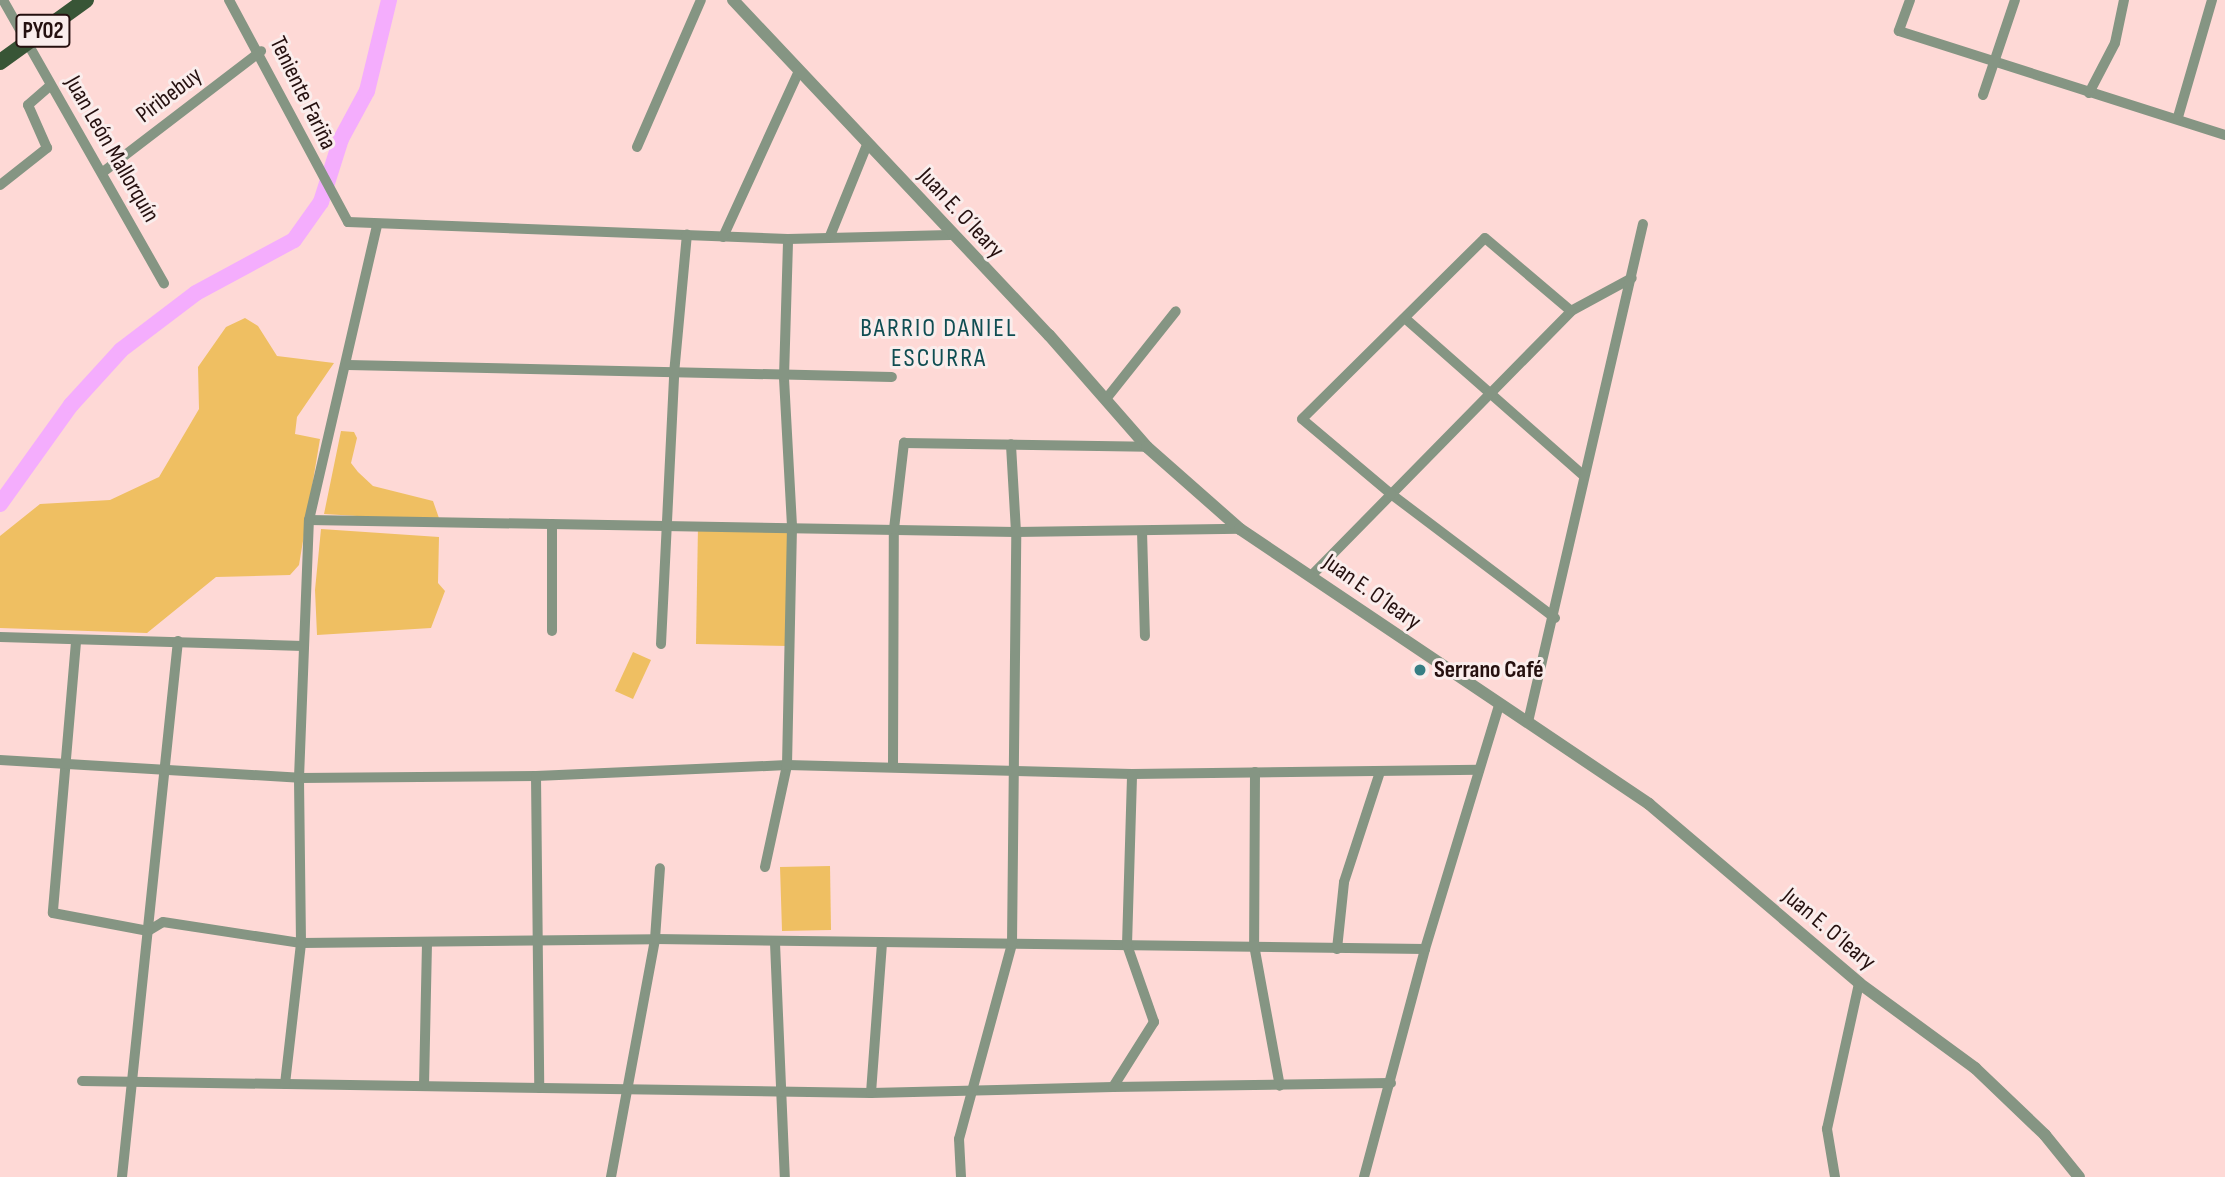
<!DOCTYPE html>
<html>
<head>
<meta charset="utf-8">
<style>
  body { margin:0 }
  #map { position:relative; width:2225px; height:1177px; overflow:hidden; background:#fed9d6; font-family:"Sofia Sans Condensed",sans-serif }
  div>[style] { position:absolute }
  .green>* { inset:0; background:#efbf62 }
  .river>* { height:16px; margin:-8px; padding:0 8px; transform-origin:8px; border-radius:8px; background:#f4adfd }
  .minor>* { height:10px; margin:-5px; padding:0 5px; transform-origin:5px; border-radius:5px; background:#859583 }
  .tertiary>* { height:12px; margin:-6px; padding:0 6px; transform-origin:6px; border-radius:6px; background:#859583 }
  .primary>* { height:16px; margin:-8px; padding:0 8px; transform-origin:8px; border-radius:8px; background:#385536 }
  .dots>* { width:19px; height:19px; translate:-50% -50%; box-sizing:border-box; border:4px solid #faedec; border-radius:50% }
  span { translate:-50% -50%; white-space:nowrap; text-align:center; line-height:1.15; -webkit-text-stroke:6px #faedec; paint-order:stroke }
  .shield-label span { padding:2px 5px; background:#faedec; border:2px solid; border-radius:5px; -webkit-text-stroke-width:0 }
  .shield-label { font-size:23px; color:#25100f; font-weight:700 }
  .street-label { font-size:24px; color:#25100f }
  .poi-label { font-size:24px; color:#25100f; font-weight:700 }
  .left { translate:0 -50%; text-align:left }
  .neighbourhood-label { font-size:26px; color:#0f4d52; letter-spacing:2px }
</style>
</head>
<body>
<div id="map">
  <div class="green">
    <div style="clip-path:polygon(245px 318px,258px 326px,277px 356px,334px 363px,297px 417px,295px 434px,320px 439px,299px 565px,290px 575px,216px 577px,147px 633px,0 628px,0 536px,40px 504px,110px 500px,159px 477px,199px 409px,198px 367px,226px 327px)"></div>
    <div style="clip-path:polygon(341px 431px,354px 432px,357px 438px,351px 463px,358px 472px,373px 486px,433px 501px,440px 521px,324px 514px)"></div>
    <div style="clip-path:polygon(698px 526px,790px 528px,788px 646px,696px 644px)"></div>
    <div style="clip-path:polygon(321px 529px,439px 537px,438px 583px,445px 591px,431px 628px,317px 635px,315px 590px)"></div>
    <div style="clip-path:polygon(633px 652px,651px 660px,633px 699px,615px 691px)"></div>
    <div style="clip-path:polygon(830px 866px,831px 930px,782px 931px,780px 867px)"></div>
  </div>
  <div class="river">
    <div style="left:0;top:504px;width:122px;rotate:-54.4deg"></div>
    <div style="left:71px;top:405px;width:74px;rotate:-47.7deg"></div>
    <div style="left:121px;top:350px;width:94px;rotate:-37.2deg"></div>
    <div style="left:196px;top:293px;width:111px;rotate:-28.4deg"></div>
    <div style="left:294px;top:240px;width:47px;rotate:-54.6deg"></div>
    <div style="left:321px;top:202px;width:66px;rotate:-72.4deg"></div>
    <div style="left:341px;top:139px;width:55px;rotate:-61.6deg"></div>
    <div style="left:367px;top:91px;width:94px;rotate:-76.4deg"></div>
  </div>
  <div class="minor">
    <div style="left:3px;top:0;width:326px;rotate:60.4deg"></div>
    <div style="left:229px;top:0;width:252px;rotate:61.8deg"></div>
    <div style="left:348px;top:222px;width:440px;rotate:2.2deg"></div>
    <div style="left:788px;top:239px;width:162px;rotate:-1.4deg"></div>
    <div style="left:1910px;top:0;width:33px;rotate:110deg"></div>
    <div style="left:1899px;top:31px;width:342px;rotate:17.7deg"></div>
    <div style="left:2089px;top:93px;width:56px;rotate:-62.5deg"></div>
    <div style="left:2115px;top:43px;width:44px;rotate:-78.2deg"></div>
    <div style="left:1983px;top:95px;width:100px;rotate:-71.4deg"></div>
    <div style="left:2178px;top:117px;width:122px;rotate:-73.8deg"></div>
    <div style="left:637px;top:147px;width:160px;rotate:-66.5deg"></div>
    <div style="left:103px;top:172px;width:199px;rotate:-37.4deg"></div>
    <div style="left:0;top:185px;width:60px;rotate:-38.2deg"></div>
    <div style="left:47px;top:148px;width:47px;rotate:-113.8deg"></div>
    <div style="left:28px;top:105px;width:30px;rotate:-41deg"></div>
    <div style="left:830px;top:236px;width:98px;rotate:-67.9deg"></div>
    <div style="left:723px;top:237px;width:183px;rotate:-65.4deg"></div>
    <div style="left:1407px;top:320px;width:236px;rotate:41.4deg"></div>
    <div style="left:348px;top:365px;width:544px;rotate:1.26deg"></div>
    <div style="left:1106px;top:399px;width:112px;rotate:-51.5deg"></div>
    <div style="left:309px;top:520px;width:707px;rotate:0.97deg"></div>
    <div style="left:1016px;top:532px;width:224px;rotate:-0.8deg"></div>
    <div style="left:552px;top:524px;width:107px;rotate:90deg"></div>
    <div style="left:1142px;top:531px;width:105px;rotate:88.4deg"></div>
    <div style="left:1311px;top:576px;width:371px;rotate:-45.5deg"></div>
    <div style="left:1571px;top:311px;width:69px;rotate:-28.4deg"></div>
    <div style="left:1555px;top:618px;width:206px;rotate:-142.9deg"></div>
    <div style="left:1391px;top:494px;width:116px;rotate:-139.9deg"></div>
    <div style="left:1302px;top:419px;width:257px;rotate:-44.7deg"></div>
    <div style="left:1485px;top:238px;width:113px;rotate:40.3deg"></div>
    <div style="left:0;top:637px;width:303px;rotate:1.7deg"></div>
    <div style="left:76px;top:642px;width:272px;rotate:94.9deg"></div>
    <div style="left:53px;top:913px;width:97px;rotate:10.7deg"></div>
    <div style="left:148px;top:931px;width:17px;rotate:-31deg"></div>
    <div style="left:163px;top:922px;width:140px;rotate:8.7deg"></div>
    <div style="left:301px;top:943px;width:354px;rotate:-0.6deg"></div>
    <div style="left:655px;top:939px;width:770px;rotate:0.74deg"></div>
    <div style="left:661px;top:644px;width:270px;rotate:-87.2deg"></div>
    <div style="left:674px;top:374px;width:140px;rotate:-84.7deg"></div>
    <div style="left:1528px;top:722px;width:511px;rotate:-77deg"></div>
    <div style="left:0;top:760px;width:300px;rotate:3.4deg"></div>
    <div style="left:299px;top:778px;width:237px;rotate:-0.5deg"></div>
    <div style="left:536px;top:776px;width:251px;rotate:-2.5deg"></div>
    <div style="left:787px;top:765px;width:345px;rotate:1.5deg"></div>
    <div style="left:1132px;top:774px;width:347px;rotate:-0.7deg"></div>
    <div style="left:893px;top:766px;width:237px;rotate:-89.8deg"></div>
    <div style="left:894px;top:529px;width:87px;rotate:-83.4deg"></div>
    <div style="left:904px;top:443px;width:243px;rotate:0.9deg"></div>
    <div style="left:1255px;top:772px;width:173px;rotate:90.3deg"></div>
    <div style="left:1254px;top:945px;width:143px;rotate:79.6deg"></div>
    <div style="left:536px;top:776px;width:312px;rotate:89.4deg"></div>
    <div style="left:765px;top:867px;width:104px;rotate:-77.8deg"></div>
    <div style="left:787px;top:765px;width:239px;rotate:-88.8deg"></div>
    <div style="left:792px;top:526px;width:149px;rotate:-93.1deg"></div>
    <div style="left:784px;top:377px;width:138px;rotate:-88.3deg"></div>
    <div style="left:775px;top:943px;width:234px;rotate:87.6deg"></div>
    <div style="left:1337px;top:949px;width:67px;rotate:-84deg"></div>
    <div style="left:1344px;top:882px;width:116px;rotate:-71.9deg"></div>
    <div style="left:82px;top:1081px;width:789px;rotate:0.87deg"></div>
    <div style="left:871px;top:1093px;width:242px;rotate:-1.4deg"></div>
    <div style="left:1113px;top:1087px;width:77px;rotate:-57.8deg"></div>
    <div style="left:1154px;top:1022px;width:82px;rotate:-109.3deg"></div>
    <div style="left:1127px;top:945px;width:171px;rotate:-88.3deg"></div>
    <div style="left:285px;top:1084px;width:142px;rotate:-83.5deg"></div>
    <div style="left:301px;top:943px;width:165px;rotate:-90.7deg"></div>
    <div style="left:299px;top:778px;width:258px;rotate:-87.8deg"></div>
    <div style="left:309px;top:520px;width:303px;rotate:-77deg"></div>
    <div style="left:424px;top:1086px;width:142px;rotate:-88.8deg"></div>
    <div style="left:1113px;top:1087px;width:278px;rotate:-0.8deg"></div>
    <div style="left:871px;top:1093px;width:151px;rotate:-85.8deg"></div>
    <div style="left:122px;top:1177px;width:539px;rotate:-84.04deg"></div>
    <div style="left:611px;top:1177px;width:242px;rotate:-79.5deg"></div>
    <div style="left:655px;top:939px;width:71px;rotate:-86deg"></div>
    <div style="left:961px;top:1177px;width:38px;rotate:-93deg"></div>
    <div style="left:959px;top:1139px;width:202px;rotate:-74.8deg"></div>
    <div style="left:1012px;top:944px;width:412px;rotate:-89.4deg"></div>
    <div style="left:1016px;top:532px;width:88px;rotate:-93.3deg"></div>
    <div style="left:1364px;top:1177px;width:236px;rotate:-75deg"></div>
    <div style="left:1425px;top:949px;width:254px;rotate:-73.1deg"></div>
    <div style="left:1835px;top:1177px;width:49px;rotate:-99.5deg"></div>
    <div style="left:1827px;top:1129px;width:149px;rotate:-77.6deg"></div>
  </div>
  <div class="tertiary">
    <div style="left:733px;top:0;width:461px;rotate:46.7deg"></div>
    <div style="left:1049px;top:335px;width:149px;rotate:48.8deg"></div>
    <div style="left:1147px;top:447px;width:124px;rotate:41.4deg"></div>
    <div style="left:1240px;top:529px;width:493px;rotate:33.9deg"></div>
    <div style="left:1649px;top:804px;width:276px;rotate:40.4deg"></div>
    <div style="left:1859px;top:983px;width:144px;rotate:36.2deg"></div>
    <div style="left:1975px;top:1068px;width:97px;rotate:43.7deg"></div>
    <div style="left:2045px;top:1135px;width:54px;rotate:51deg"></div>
  </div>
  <div class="primary">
    <div style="left:0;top:62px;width:106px;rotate:-35.8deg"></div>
  </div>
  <div class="dots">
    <div style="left:1420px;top:670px;background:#367e84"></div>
  </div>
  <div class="shield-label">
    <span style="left:43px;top:31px">PY02</span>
  </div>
  <div class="street-label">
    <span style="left:303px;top:93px;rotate:64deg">Teniente Fariña</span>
    <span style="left:169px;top:95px;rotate:-37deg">Piribebuy</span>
    <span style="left:112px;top:149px;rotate:60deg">Juan León Mallorquín</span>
    <span style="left:961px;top:213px;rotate:47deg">Juan E. O´leary</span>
    <span style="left:1372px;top:592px;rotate:35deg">Juan E. O´leary</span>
    <span style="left:1829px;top:929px;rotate:40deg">Juan E. O´leary</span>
  </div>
  <div class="poi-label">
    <span class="left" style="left:1434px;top:670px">Serrano Café</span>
  </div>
  <div class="neighbourhood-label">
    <span style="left:939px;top:344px">BARRIO DANIEL<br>ESCURRA</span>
  </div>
</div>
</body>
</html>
